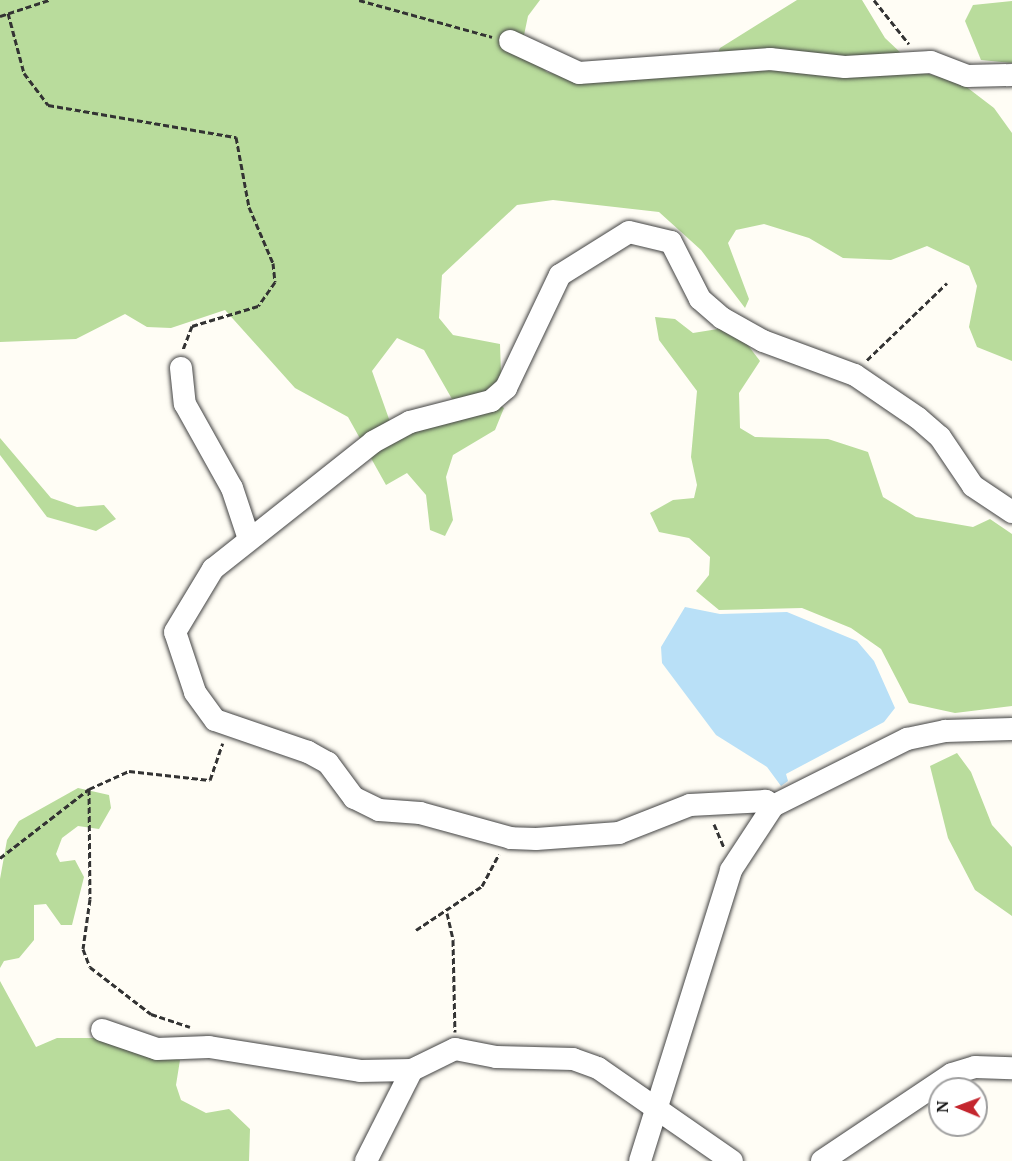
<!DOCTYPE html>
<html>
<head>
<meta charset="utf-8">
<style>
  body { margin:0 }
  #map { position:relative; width:1012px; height:1161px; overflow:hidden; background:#fffdf5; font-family:"PT Serif",serif }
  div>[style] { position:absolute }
  .forest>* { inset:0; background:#b9dc9c }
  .water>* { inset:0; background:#b9e0f7 }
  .path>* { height:3px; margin-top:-1.5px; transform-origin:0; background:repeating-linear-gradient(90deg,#333 0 6px,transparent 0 9px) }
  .roads { filter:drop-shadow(0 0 2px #444) drop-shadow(0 0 2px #444) }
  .minor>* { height:22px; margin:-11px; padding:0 11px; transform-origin:11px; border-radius:11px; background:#fff }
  span { translate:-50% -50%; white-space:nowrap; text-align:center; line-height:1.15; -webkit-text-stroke:6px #fff; paint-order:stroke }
  .north { position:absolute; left:928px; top:1077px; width:60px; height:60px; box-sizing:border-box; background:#fff; border:2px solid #a0a0a0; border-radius:50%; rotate:271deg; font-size:16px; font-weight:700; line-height:24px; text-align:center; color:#111 }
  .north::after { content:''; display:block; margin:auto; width:21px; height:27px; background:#c4262e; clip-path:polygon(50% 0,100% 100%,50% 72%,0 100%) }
</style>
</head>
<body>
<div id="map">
  <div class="forest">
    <div style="clip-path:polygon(0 0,540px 0,528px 16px,523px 40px,529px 55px,547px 72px,579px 80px,709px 71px,720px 48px,797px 0,862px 0,885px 38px,921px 72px,960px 82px,994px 108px,1012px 133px,1012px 361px,977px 347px,969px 327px,977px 286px,969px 266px,927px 246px,891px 260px,843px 258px,809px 238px,764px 224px,736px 230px,728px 243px,749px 299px,745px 308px,701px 250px,659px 212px,553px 200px,517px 205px,442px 275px,439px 318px,453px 335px,500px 344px,501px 374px,489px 394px,452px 399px,424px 350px,397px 338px,372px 371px,389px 419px,403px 434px,498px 403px,504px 408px,495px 430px,453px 455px,446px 477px,453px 520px,445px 536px,430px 530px,426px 495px,407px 473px,386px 485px,348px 417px,295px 388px,225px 310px,171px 328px,147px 327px,125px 314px,76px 339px,0 342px)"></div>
    <div style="clip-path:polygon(1012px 1px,1012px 63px,981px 60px,965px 21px,973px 5px)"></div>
    <div style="clip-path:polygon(655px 317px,675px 319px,693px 333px,724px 328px,747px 344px,760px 361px,739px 393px,740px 428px,755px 437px,828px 439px,868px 452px,883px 497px,916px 517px,973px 527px,990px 519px,1012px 534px,1012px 706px,955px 713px,909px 703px,881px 649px,851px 628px,802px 608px,719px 610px,696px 591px,709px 575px,710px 557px,689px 538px,659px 532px,650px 513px,673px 500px,694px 498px,697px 485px,691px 457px,697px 391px,659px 340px)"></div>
    <div style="clip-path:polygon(0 438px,51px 498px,77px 507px,104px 505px,116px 519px,96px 531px,47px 517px,0 455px)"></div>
    <div style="clip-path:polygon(957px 753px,971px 772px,992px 825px,1012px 847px,1012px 916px,975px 890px,948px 838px,930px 766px)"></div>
    <div style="clip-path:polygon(78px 788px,109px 795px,111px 808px,99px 829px,78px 826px,62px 838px,56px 854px,60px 862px,75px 860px,84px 877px,72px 925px,61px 925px,46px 904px,34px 905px,34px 940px,19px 958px,4px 961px,0 968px,0 879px,7px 840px,19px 821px)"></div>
    <div style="clip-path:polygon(0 981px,36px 1047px,57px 1038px,102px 1038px,180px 1060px,176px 1085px,181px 1100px,206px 1113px,229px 1109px,250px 1129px,249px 1161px,0 1161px)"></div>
  </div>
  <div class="water">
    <div style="clip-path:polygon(685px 607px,720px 614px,787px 612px,857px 641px,874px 661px,895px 708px,884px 722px,786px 774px,788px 781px,781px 786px,767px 767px,716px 735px,662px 663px,661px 647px)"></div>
  </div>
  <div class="path">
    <div style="left:359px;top:0;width:138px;rotate:15.5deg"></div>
    <div style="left:874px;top:0;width:56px;rotate:51.5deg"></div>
    <div style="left:8px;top:13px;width:62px;rotate:75.1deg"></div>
    <div style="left:24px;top:73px;width:40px;rotate:53deg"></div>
    <div style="left:48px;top:105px;width:191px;rotate:9.7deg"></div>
    <div style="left:236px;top:137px;width:71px;rotate:79.5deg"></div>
    <div style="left:249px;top:207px;width:61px;rotate:66.8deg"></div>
    <div style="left:273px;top:263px;width:19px;rotate:84deg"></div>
    <div style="left:275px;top:282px;width:29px;rotate:125deg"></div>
    <div style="left:258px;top:306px;width:69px;rotate:163.1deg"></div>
    <div style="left:192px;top:326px;width:25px;rotate:111deg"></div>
    <div style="left:0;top:16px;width:52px;rotate:-18.1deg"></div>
    <div style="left:867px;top:360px;width:111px;rotate:-43.9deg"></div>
    <div style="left:89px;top:789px;width:110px;rotate:89.5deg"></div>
    <div style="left:90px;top:899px;width:50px;rotate:98deg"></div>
    <div style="left:83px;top:949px;width:19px;rotate:69deg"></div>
    <div style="left:90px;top:967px;width:77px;rotate:37.6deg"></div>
    <div style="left:151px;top:1014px;width:41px;rotate:18.4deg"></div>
    <div style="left:714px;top:824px;width:26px;rotate:67deg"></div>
    <div style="left:0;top:858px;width:113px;rotate:-37.8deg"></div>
    <div style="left:89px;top:789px;width:44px;rotate:-24.2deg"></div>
    <div style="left:129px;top:771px;width:81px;rotate:6.3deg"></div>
    <div style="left:210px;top:780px;width:39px;rotate:-71deg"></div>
    <div style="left:447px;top:913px;width:28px;rotate:77deg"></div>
    <div style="left:453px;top:940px;width:92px;rotate:88.8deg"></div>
    <div style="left:416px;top:930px;width:79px;rotate:-33.7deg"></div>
    <div style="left:482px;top:886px;width:36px;rotate:-62deg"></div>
  </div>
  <div class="roads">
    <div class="minor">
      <div style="left:510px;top:41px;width:76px;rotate:24.9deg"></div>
      <div style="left:579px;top:73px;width:192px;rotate:-4.2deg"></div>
      <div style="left:770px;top:59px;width:75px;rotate:6.1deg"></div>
      <div style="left:845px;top:67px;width:86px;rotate:-3.3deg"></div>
      <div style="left:931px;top:62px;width:39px;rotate:21deg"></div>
      <div style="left:967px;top:76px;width:45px;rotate:-1.3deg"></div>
      <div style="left:181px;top:368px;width:36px;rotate:84deg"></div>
      <div style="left:185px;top:404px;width:96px;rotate:60.8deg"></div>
      <div style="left:232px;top:488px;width:54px;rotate:71.6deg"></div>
      <div style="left:773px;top:806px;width:9px;rotate:-144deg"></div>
      <div style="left:766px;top:801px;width:76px;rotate:177deg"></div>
      <div style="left:690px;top:805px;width:76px;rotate:158.5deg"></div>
      <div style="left:619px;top:833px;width:83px;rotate:175.9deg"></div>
      <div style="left:536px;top:839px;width:25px;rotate:-178deg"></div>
      <div style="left:511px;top:838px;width:94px;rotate:-164.6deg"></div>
      <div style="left:420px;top:813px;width:41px;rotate:-175.8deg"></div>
      <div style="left:379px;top:810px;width:28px;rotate:-154deg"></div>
      <div style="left:354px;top:798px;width:44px;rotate:-126.6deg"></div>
      <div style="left:328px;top:763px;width:23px;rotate:-151deg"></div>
      <div style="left:308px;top:752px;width:98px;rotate:-161deg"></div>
      <div style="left:215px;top:720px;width:34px;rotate:-126deg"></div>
      <div style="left:195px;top:692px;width:63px;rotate:-108.4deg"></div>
      <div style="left:175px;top:632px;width:74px;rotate:-58.9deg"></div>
      <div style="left:213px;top:569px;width:204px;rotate:-38.4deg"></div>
      <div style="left:373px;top:442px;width:42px;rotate:-28.4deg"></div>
      <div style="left:410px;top:422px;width:84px;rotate:-14.5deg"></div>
      <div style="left:491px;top:401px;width:20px;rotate:-41deg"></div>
      <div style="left:506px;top:388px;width:125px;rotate:-64.5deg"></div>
      <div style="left:560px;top:275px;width:81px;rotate:-31.9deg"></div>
      <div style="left:629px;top:232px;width:43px;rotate:13.4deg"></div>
      <div style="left:671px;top:242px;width:64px;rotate:63deg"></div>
      <div style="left:700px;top:299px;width:29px;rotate:41deg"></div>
      <div style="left:722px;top:318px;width:47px;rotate:29.3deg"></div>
      <div style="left:763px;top:341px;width:98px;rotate:20.3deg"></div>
      <div style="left:855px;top:375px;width:76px;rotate:34.3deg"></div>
      <div style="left:918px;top:418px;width:29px;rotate:41deg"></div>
      <div style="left:940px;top:437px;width:59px;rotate:56deg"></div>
      <div style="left:973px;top:486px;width:47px;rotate:33.7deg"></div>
      <div style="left:102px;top:1030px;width:58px;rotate:19.1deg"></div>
      <div style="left:157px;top:1049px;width:52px;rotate:-2.2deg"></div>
      <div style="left:209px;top:1047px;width:153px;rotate:9deg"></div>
      <div style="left:360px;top:1071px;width:52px;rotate:-1.1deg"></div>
      <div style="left:412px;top:1070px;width:48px;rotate:-26deg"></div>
      <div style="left:455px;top:1049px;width:42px;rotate:11deg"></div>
      <div style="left:496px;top:1057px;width:77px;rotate:1.5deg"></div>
      <div style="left:573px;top:1059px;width:27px;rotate:20deg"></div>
      <div style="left:598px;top:1068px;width:163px;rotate:34.8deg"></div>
      <div style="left:366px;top:1161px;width:102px;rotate:-63.2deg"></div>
      <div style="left:640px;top:1161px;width:305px;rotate:-72.6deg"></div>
      <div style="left:731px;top:870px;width:77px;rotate:-56.7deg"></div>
      <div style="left:773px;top:806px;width:150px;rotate:-26.6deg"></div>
      <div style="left:907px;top:739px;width:39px;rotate:-12deg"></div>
      <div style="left:945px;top:731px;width:67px;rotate:-1.7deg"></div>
      <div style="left:822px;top:1161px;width:156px;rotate:-33.8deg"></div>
      <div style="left:952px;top:1074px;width:24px;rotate:-17deg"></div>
      <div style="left:975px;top:1067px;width:37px;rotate:2deg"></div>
    </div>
  </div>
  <div class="north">N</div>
</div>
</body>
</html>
